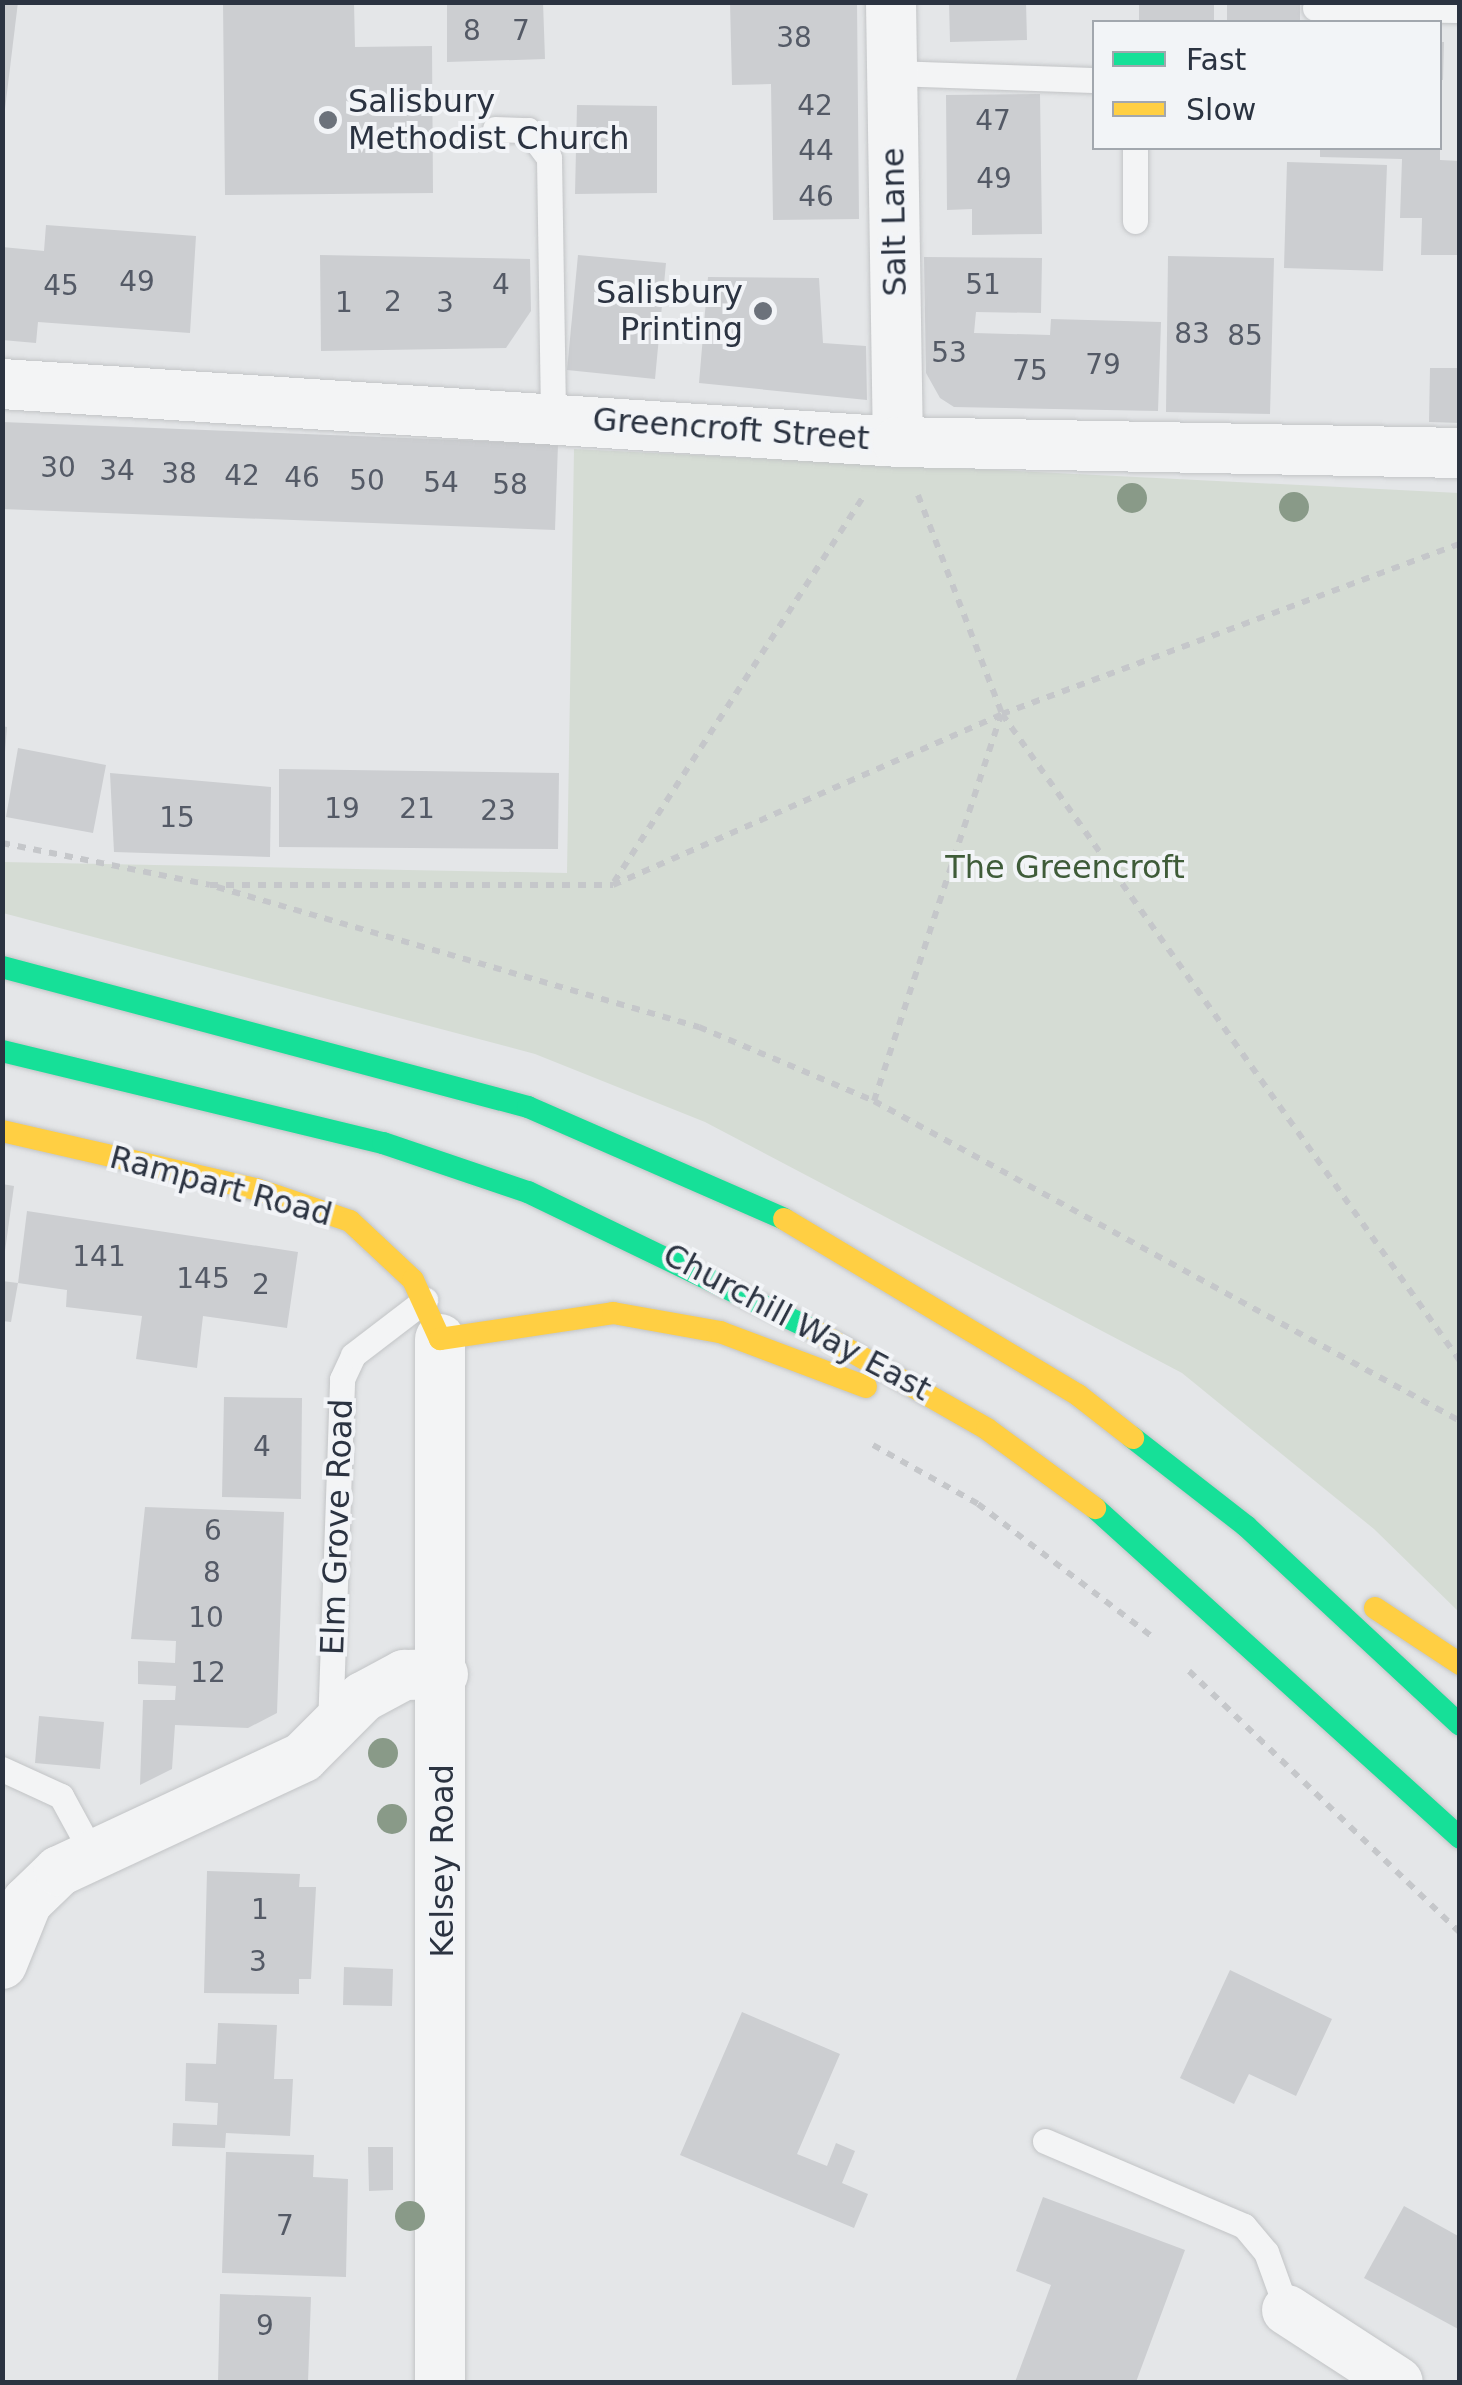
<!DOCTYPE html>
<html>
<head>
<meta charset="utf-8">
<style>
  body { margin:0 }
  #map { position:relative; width:1462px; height:2385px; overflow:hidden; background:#e4e6e8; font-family:"DejaVu Sans",sans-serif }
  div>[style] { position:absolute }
  .green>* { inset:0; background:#d5dcd4 }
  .building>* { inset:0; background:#ccced1 }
  .path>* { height:6px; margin-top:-3px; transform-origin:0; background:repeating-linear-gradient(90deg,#c5c7ca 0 8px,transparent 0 16px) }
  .roads { filter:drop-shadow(0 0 2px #c2c4c6) drop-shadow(0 0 2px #c2c4c6) }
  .lane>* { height:25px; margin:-12.5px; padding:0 12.5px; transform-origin:12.5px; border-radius:12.5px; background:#f3f4f5 }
  .street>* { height:50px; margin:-25px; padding:0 25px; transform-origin:25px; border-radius:25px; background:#f3f4f5 }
  .fast>* { height:22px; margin:-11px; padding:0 11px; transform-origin:11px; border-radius:11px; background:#16e098 }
  .slow>* { height:22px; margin:-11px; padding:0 11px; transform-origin:11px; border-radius:11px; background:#ffcf43 }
  .trees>* { width:30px; height:30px; margin:-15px; border-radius:50%; background:#899a88 }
  .dots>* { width:28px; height:28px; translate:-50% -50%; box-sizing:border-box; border:5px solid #f2f4f7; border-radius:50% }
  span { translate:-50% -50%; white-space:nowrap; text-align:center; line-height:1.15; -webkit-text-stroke:8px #f2f4f7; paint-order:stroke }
  .number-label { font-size:28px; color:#545a66 }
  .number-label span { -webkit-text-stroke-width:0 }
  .poi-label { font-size:32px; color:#2b3341 }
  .left { translate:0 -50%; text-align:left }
  .right { translate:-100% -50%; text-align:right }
  .street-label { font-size:32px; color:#2b3341 }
  .park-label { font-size:32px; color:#3f5c39 }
  .frame { position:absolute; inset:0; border:5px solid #2b3341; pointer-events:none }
  .legend { position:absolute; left:1092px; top:20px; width:350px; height:130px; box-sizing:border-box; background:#f2f4f7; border:2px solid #a2a7ae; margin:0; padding:12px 18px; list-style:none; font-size:30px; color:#2b3341 }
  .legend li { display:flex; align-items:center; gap:20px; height:50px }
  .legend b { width:50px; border:2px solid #a2a7ae }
</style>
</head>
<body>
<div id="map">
  <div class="green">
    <div style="clip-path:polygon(574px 449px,1459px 493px,1459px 1612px,1374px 1529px,1182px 1373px,705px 1122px,535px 1054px,3px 913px,3px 862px,567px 873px)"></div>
  </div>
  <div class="building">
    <div style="clip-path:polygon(2px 2px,18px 2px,5px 109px,2px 109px)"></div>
    <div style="clip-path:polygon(223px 2px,354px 2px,355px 47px,432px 46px,433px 193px,225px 195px)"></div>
    <div style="clip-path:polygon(447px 2px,543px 2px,545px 59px,447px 62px)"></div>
    <div style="clip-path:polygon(730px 2px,857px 2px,859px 219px,773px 220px,771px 84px,732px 85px)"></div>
    <div style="clip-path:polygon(949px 2px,1026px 2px,1027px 40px,950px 42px)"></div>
    <div style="clip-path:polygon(1139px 2px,1214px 2px,1214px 22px,1139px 22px)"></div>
    <div style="clip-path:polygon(1227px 2px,1300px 2px,1300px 22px,1227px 22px)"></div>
    <div style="clip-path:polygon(1440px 42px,1444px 42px,1443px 80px,1440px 80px)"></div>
    <div style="clip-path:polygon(1040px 94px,1042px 234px,972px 235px,972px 209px,947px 210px,946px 95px)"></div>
    <div style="clip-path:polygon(577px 105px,657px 106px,657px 193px,575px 194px)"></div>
    <div style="clip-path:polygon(1320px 148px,1440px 148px,1440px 160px,1460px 161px,1460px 255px,1421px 255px,1422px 218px,1400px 218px,1402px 159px,1320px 157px)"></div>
    <div style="clip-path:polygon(1287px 162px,1387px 165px,1383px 271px,1284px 268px)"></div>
    <div style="clip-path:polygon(46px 225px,196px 236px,190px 333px,38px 322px,36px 343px,2px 340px,2px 247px,44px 251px)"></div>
    <div style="clip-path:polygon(320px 255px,530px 259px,531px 311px,506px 348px,321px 351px)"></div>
    <div style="clip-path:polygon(578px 255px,666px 263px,655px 379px,567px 370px)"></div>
    <div style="clip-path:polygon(1168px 256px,1274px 258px,1270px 414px,1166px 412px)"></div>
    <div style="clip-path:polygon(924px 257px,1042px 258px,1041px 313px,976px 312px,974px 333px,1050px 335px,1051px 319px,1161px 322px,1158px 411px,954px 407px,940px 398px,926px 373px)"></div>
    <div style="clip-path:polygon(708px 277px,819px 278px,823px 343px,866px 346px,867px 400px,699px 383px)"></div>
    <div style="clip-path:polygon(1430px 368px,1460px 368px,1460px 423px,1429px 422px)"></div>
    <div style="clip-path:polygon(2px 422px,558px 444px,555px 530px,2px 509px)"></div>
    <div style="clip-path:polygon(2px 726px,7px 727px,5px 752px,2px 752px)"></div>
    <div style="clip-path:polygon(18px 748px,106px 765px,93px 833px,6px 817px)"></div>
    <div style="clip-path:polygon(279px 769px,559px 773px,558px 849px,279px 847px)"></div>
    <div style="clip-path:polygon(110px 773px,271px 787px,270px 857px,114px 852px)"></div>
    <div style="clip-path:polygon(2px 1184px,14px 1186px,5px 1251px,2px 1251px)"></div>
    <div style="clip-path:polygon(27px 1211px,298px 1252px,287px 1328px,203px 1316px,197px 1368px,136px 1359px,142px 1316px,66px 1307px,67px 1290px,18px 1283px)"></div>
    <div style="clip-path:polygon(2px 1281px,18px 1283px,11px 1322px,2px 1321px)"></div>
    <div style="clip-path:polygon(224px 1397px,302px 1398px,301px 1499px,222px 1497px)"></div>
    <div style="clip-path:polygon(145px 1507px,284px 1512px,277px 1713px,248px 1728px,175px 1725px,172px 1769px,140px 1785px,143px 1700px,175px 1700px,176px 1686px,138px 1684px,138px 1661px,175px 1663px,176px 1641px,131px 1639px)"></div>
    <div style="clip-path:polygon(39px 1716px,104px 1722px,100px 1769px,35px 1763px)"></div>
    <div style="clip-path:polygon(207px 1871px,300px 1874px,299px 1887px,316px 1887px,311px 1979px,299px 1979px,299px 1994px,204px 1993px)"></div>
    <div style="clip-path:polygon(344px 1967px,393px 1969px,392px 2006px,343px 2005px)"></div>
    <div style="clip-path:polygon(1230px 1970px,1332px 2019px,1296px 2096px,1249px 2074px,1234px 2104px,1180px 2078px)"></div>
    <div style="clip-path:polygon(742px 2012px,840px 2054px,797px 2154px,827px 2166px,836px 2143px,855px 2151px,842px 2183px,868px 2194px,854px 2228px,680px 2155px)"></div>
    <div style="clip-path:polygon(218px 2023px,277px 2025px,274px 2079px,293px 2079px,290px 2136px,226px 2133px,225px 2148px,172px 2146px,173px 2123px,217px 2125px,218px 2103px,185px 2101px,186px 2063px,216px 2064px)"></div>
    <div style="clip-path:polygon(368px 2147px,393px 2147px,393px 2190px,369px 2191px)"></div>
    <div style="clip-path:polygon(226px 2152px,314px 2155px,313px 2177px,348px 2179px,346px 2277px,222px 2273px)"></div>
    <div style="clip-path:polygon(1043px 2197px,1185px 2250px,1136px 2382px,1015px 2382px,1051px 2285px,1016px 2271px)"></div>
    <div style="clip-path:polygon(1404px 2206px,1460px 2237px,1460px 2330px,1364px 2278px)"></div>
    <div style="clip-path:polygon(220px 2294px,311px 2297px,308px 2382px,218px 2382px)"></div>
  </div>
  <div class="path">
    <div style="left:918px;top:495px;width:235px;rotate:69deg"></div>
    <div style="left:1002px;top:714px;width:793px;rotate:54.71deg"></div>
    <div style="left:2px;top:843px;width:212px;rotate:11.4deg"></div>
    <div style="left:210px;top:885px;width:403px"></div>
    <div style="left:613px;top:885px;width:425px;rotate:-23.7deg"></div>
    <div style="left:1002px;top:714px;width:489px;rotate:-20.4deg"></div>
    <div style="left:614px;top:882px;width:462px;rotate:-57.1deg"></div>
    <div style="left:217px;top:887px;width:502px;rotate:16.2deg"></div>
    <div style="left:699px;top:1027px;width:190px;rotate:22.9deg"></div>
    <div style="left:874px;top:1101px;width:668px;rotate:28.64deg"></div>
    <div style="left:874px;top:1101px;width:406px;rotate:-71.8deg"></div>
    <div style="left:873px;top:1445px;width:120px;rotate:29.3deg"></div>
    <div style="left:978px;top:1504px;width:221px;rotate:37.3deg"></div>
    <div style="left:1189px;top:1671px;width:377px;rotate:44deg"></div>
  </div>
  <div class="roads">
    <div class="lane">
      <div style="left:1315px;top:8px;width:145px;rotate:0.8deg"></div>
      <div style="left:891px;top:73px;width:203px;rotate:2deg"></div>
      <div style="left:495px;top:129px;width:33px;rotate:2deg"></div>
      <div style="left:528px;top:130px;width:35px;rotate:53deg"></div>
      <div style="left:549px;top:158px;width:257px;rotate:89.1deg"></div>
      <div style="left:1135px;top:221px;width:73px;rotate:-90deg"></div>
      <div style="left:330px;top:1727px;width:348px;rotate:-88deg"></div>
      <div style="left:342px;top:1379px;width:26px;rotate:-65deg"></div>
      <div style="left:353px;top:1355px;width:91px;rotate:-37.4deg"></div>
      <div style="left:2px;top:1769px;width:65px;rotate:24.6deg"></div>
      <div style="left:61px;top:1796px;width:63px;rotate:61.4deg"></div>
      <div style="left:1045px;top:2141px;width:216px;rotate:23.1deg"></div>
      <div style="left:1244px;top:2226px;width:34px;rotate:50deg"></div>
      <div style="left:1266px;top:2252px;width:62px;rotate:70.1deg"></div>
    </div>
    <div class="street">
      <div style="left:891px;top:2px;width:440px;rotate:89.1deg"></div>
      <div style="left:2px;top:384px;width:898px;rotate:3.7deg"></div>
      <div style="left:898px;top:442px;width:562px;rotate:1.12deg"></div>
      <div style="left:440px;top:1339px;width:1043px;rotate:90deg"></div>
      <div style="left:2px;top:1964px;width:67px;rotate:-68deg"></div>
      <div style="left:27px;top:1902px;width:45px;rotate:-44.1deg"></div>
      <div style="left:59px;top:1871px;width:269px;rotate:-25deg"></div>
      <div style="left:303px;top:1757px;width:85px;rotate:-45deg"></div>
      <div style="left:363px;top:1697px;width:47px;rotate:-28.2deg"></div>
      <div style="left:404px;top:1675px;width:39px;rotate:-1deg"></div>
      <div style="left:1287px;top:2310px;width:132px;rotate:33deg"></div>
    </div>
    <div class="fast">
      <div style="left:2px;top:967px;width:544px;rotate:14.9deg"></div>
      <div style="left:528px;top:1107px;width:279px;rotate:23.6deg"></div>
      <div style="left:2px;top:1051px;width:392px;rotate:13.6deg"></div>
      <div style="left:383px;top:1143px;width:153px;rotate:18.7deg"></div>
      <div style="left:528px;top:1192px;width:315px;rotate:25.8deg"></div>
      <div style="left:1133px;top:1438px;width:143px;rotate:37.9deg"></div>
      <div style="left:1246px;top:1526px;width:292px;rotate:42.9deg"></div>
      <div style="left:1095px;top:1508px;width:492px;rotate:42.1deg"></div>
    </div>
    <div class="slow">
      <div style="left:2px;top:1131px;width:261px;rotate:12.9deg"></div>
      <div style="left:256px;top:1189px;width:99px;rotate:18.8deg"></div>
      <div style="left:350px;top:1221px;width:86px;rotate:43.1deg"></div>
      <div style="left:413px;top:1280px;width:65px;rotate:65.4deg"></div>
      <div style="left:784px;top:1219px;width:343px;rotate:30.9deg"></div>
      <div style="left:1078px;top:1395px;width:70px;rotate:38deg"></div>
      <div style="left:812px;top:1329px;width:202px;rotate:29.7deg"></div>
      <div style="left:987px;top:1429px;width:134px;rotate:36.2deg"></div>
      <div style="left:440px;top:1339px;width:175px;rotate:-8.5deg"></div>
      <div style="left:613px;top:1313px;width:109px;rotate:10.1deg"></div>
      <div style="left:720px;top:1332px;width:156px;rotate:20.6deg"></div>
      <div style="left:1375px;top:1608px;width:102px;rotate:33.4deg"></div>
    </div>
  </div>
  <div class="trees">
    <div style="left:1132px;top:498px"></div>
    <div style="left:1294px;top:507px"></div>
    <div style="left:383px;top:1753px"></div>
    <div style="left:392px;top:1819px"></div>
    <div style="left:410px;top:2216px"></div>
  </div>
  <div class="dots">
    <div style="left:328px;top:120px;background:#6c727b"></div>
    <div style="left:763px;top:311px;background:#6c727b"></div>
  </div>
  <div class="number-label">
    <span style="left:472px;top:31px">8</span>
    <span style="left:521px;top:31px">7</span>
    <span style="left:794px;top:38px">38</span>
    <span style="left:815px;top:106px">42</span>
    <span style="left:993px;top:121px">47</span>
    <span style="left:816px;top:151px">44</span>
    <span style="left:994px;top:179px">49</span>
    <span style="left:816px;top:197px">46</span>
    <span style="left:137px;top:282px">49</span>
    <span style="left:501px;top:285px">4</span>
    <span style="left:983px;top:285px">51</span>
    <span style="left:61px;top:286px">45</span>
    <span style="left:393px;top:302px">2</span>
    <span style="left:344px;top:303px">1</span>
    <span style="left:445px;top:303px">3</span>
    <span style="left:1192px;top:334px">83</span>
    <span style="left:1245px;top:336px">85</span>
    <span style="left:949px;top:353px">53</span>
    <span style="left:1103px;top:365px">79</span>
    <span style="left:1030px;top:371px">75</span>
    <span style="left:58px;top:468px">30</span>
    <span style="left:117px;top:471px">34</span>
    <span style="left:179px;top:474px">38</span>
    <span style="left:242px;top:476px">42</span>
    <span style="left:302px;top:478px">46</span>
    <span style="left:367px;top:481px">50</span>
    <span style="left:441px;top:483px">54</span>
    <span style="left:510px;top:485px">58</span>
    <span style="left:342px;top:809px">19</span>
    <span style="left:417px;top:809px">21</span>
    <span style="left:498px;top:811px">23</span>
    <span style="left:177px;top:818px">15</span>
    <span style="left:99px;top:1257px">141</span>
    <span style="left:203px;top:1279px">145</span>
    <span style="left:261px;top:1285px">2</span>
    <span style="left:262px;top:1447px">4</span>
    <span style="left:213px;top:1531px">6</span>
    <span style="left:212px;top:1573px">8</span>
    <span style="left:206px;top:1618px">10</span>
    <span style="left:208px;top:1673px">12</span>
    <span style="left:260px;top:1910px">1</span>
    <span style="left:258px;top:1962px">3</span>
    <span style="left:285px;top:2226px">7</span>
    <span style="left:265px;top:2326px">9</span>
  </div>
  <div class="poi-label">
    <span class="left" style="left:348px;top:120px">Salisbury<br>Methodist Church</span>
    <span class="right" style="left:743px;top:311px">Salisbury<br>Printing</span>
  </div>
  <div class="street-label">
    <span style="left:894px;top:222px;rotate:-91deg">Salt Lane</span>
    <span style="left:731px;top:429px;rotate:4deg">Greencroft Street</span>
    <span style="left:221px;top:1186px;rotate:15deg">Rampart Road</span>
    <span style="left:797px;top:1322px;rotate:28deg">Churchill Way East</span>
    <span style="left:337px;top:1527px;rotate:-88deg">Elm Grove Road</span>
    <span style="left:442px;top:1861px;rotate:-90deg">Kelsey Road</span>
  </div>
  <div class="park-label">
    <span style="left:1065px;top:867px">The Greencroft</span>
  </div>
  <div class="frame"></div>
  <ul class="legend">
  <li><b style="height:12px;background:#16e098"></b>Fast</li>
  <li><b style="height:12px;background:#ffcf43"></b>Slow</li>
  </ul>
</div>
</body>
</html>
